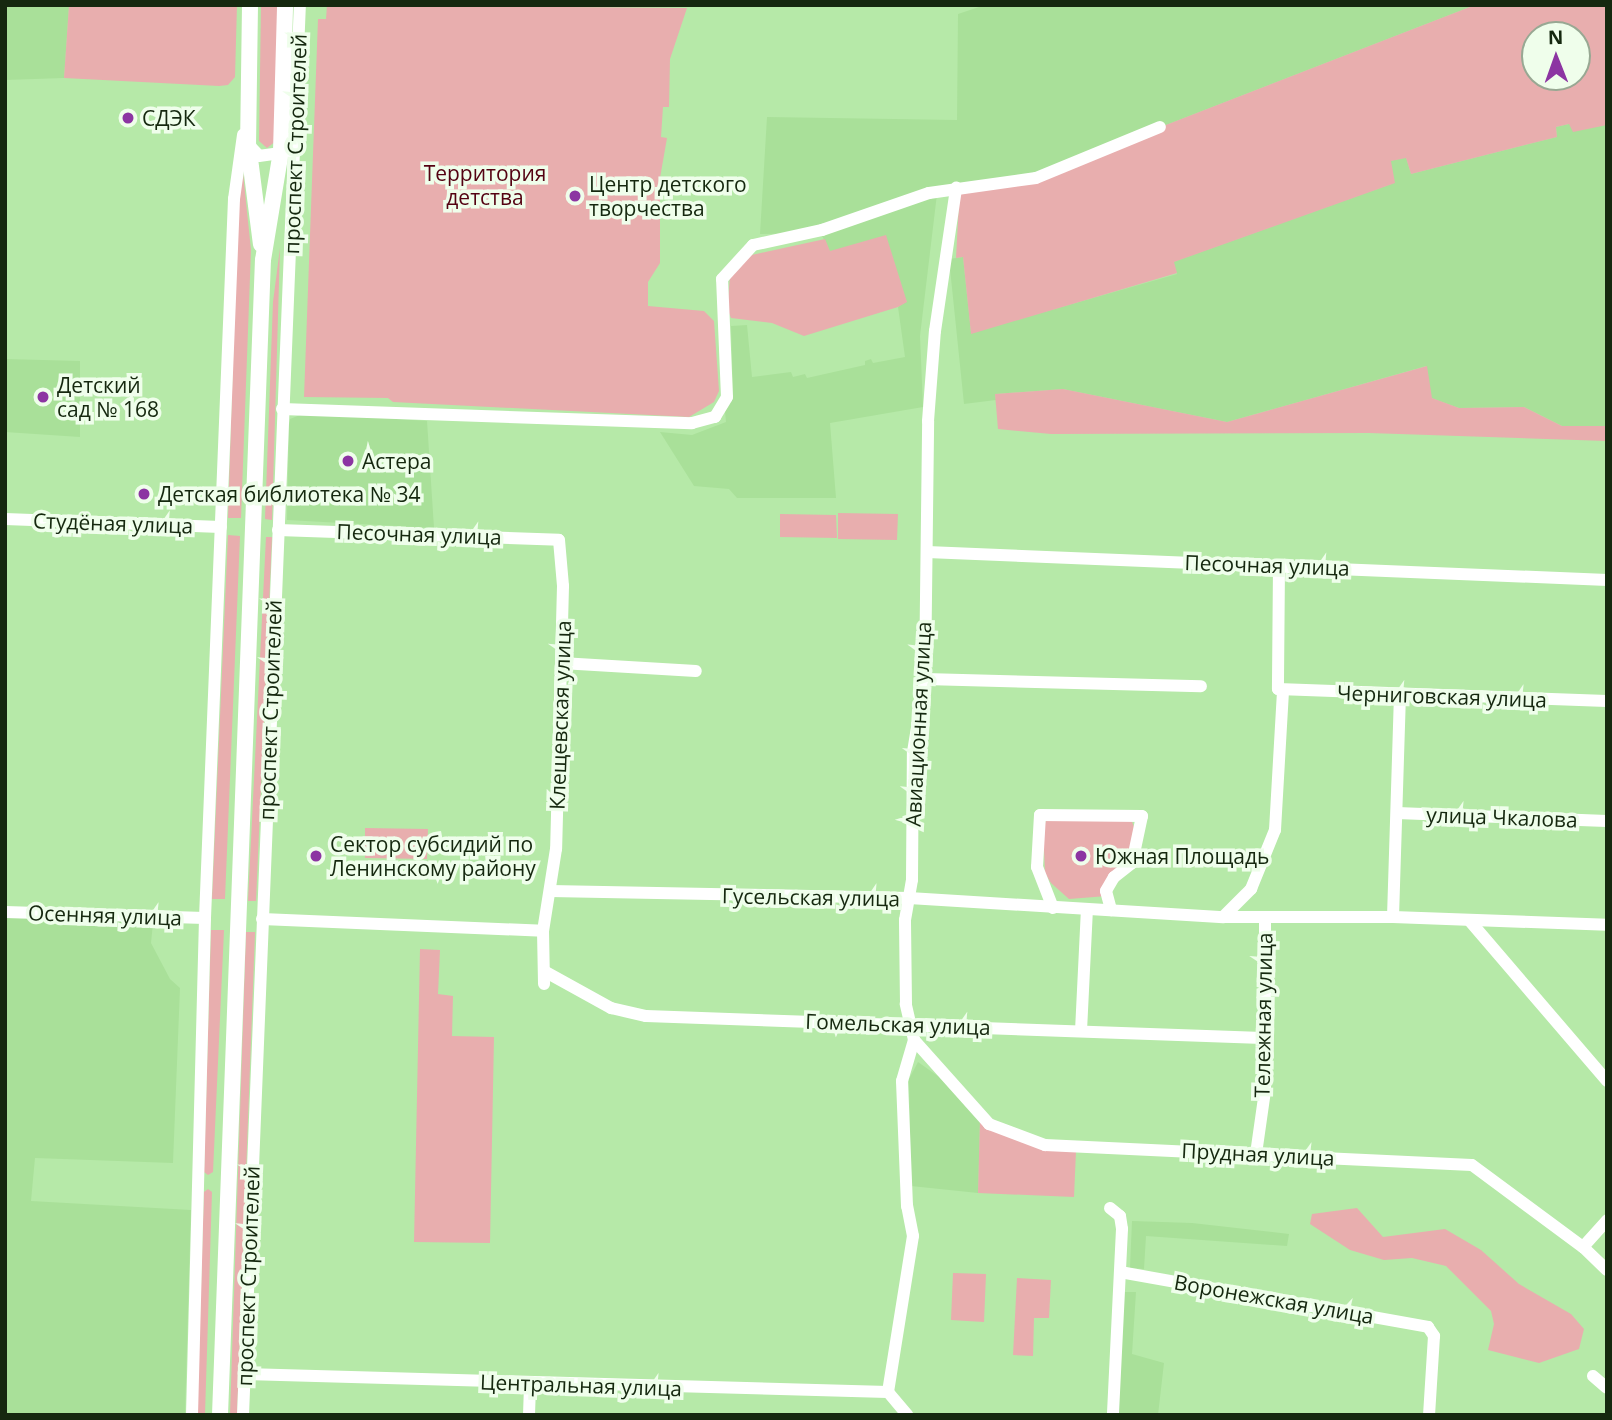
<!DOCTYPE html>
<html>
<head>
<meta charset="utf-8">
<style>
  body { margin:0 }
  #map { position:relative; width:1612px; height:1420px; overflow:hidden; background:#b6e9a8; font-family:"Open Sans",sans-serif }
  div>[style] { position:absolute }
  .built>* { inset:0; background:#a9e099 }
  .green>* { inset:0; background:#e8aeae }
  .minor>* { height:12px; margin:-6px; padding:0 6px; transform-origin:6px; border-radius:6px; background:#fff }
  .major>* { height:16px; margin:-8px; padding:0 8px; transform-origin:8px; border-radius:8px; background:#fff }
  .dots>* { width:19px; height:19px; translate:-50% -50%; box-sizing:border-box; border:4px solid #effeeb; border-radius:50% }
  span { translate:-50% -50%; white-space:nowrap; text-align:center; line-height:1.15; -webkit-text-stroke:7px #effeeb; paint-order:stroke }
  .poi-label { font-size:21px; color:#15280f }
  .left { translate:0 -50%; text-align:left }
  .street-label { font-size:21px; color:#15280f }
  .park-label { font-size:21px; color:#540212 }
  .frame { position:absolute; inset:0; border:7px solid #15280f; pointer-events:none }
  .north { position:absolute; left:1521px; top:21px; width:70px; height:70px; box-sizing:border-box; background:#effeeb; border:2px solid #98a893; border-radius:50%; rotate:359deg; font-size:19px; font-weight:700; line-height:28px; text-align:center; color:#15280f }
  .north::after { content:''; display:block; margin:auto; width:24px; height:32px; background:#8c35a2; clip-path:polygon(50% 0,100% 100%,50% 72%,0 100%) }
</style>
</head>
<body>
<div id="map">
  <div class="built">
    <div style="clip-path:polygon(5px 5px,69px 5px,64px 78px,5px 80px)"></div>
    <div style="clip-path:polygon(985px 5px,1475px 5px,1032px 177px,937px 194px,920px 336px,923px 407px,830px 423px,836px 498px,737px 498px,729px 489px,694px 486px,660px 432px,692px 435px,726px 422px,725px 411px,733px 396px,731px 326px,747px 325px,752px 377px,791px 372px,793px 377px,805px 374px,807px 378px,865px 365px,865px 361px,871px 359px,873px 363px,905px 357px,898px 307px,907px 301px,829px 251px,821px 233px,760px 234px,767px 117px,957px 120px,958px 14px)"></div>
    <div style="clip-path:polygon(1569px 124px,1607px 125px,1607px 426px,1562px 426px,1524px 407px,1459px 408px,1431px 398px,1426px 366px,1227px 422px,1063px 389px,995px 394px,996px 400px,964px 404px,949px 259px,963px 257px,971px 333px,1177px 274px,1173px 262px,1394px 183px,1390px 161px,1406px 157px,1411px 174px,1557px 137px,1556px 127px)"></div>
    <div style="clip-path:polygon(5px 359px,80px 361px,80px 437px,5px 432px)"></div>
    <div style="clip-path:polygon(305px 413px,427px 421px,434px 528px,287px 520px,289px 425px,290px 419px)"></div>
    <div style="clip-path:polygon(5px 916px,153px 923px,151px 943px,170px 979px,180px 988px,173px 1163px,35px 1158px,31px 1201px,191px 1210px,185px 1415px,5px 1415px)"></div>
    <div style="clip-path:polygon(918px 1062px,942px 1079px,980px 1119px,978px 1193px,911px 1186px,909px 1079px)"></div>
    <div style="clip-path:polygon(1132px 1221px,1192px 1223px,1289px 1234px,1287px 1246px,1146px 1236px,1144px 1269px,1130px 1268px)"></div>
    <div style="clip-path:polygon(1124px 1292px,1136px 1292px,1132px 1354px,1164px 1363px,1158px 1415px,1116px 1415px)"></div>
  </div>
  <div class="green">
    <div style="clip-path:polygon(69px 5px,237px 5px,235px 77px,228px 85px,219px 86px,64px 78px)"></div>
    <div style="clip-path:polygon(261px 5px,279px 5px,276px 141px,267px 148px,259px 141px)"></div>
    <div style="clip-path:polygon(327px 5px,687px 8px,670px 59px,669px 107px,663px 107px,661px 137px,667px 138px,660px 178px,660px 263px,648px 282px,648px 306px,704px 311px,714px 321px,719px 391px,714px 402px,689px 417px,393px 402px,388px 398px,304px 397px,318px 19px,326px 19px)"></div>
    <div style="clip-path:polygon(evenodd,1475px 5px,1607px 5px,1607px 125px,1573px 132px,1569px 124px,1556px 127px,1557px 137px,1411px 174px,1406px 158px,1391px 161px,1395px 183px,1174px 262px,1177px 273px,971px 334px,963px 257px,956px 258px,960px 184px,1032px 177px,1475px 5px,1535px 35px,1577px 35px,1577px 77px,1535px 77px,1535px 35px)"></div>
    <div style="clip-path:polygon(243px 173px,251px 250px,241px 518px,228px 518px,238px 201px)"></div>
    <div style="clip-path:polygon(886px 235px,907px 302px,898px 307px,804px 336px,772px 323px,731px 318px,727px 308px,730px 278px,747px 256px,825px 239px,830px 251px)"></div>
    <div style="clip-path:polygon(280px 248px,272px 520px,265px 519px,273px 302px)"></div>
    <div style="clip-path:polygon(1427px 366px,1432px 398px,1459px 408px,1524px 407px,1562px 426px,1607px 426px,1607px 441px,1369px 433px,1051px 434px,998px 429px,995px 394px,1063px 389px,1227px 422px)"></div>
    <div style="clip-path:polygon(838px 513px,898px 514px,897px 540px,838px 539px)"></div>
    <div style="clip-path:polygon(780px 514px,836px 515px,837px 538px,780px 537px)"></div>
    <div style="clip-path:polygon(228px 535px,240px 536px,225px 899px,212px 899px)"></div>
    <div style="clip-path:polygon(266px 537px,272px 537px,256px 901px,248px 901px)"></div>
    <div style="clip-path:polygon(1048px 818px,1131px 819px,1134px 827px,1127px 861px,1107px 896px,1069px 899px,1051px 883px,1045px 873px,1043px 826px)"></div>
    <div style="clip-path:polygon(365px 828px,428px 829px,427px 859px,365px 858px)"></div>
    <div style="clip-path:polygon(211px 930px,224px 930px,213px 1172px,208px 1175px,204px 1172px)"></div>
    <div style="clip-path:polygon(246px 932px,255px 932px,237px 1415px,230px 1415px)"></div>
    <div style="clip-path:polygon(420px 949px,440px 950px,438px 994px,453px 996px,452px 1036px,494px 1037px,490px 1243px,414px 1242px)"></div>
    <div style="clip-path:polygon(980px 1119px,1076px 1151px,1074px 1197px,978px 1193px)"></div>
    <div style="clip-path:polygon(208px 1189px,212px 1192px,205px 1415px,197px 1415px,204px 1192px)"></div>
    <div style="clip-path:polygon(1357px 1208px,1383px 1237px,1445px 1229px,1481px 1250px,1519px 1284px,1571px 1314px,1584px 1329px,1579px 1349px,1539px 1363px,1488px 1350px,1494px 1324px,1491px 1311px,1446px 1266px,1412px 1258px,1384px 1260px,1350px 1250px,1310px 1224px,1312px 1214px)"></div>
    <div style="clip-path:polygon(953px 1273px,986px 1274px,984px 1322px,951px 1320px)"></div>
    <div style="clip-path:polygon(1017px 1278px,1051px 1280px,1049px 1318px,1034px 1318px,1033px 1356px,1013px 1355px)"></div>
  </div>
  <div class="minor">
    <div style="left:248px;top:144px;width:16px;rotate:47deg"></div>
    <div style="left:259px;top:156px;width:27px;rotate:-8deg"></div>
    <div style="left:282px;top:409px;width:410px;rotate:2deg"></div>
    <div style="left:692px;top:423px;width:24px;rotate:-15deg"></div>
    <div style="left:715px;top:417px;width:23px;rotate:-59deg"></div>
    <div style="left:727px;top:397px;width:118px;rotate:-92.4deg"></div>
    <div style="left:722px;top:279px;width:46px;rotate:-47.6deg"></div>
    <div style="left:753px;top:245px;width:71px;rotate:-12.3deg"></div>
    <div style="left:822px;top:230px;width:113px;rotate:-19.1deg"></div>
    <div style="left:929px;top:193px;width:108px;rotate:-8deg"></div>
    <div style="left:1036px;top:178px;width:134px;rotate:-22.4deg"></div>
    <div style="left:5px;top:519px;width:216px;rotate:2.1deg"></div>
    <div style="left:278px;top:530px;width:281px;rotate:2deg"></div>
    <div style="left:559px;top:540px;width:46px;rotate:85deg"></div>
    <div style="left:563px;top:586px;width:263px;rotate:91.5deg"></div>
    <div style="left:556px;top:849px;width:83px;rotate:99deg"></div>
    <div style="left:543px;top:931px;width:53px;rotate:88.9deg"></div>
    <div style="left:927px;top:552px;width:681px;rotate:2.36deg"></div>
    <div style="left:1279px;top:566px;width:123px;rotate:90.5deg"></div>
    <div style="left:1278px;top:689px;width:329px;rotate:2.1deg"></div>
    <div style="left:561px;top:663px;width:135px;rotate:3.4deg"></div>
    <div style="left:925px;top:679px;width:276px;rotate:1.5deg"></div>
    <div style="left:1397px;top:813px;width:210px;rotate:2.2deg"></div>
    <div style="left:550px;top:891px;width:359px;rotate:1.1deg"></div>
    <div style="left:909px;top:898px;width:315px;rotate:3.5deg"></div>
    <div style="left:1223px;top:917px;width:170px"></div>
    <div style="left:1393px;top:917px;width:214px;rotate:2.1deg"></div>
    <div style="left:1053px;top:908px;width:44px;rotate:-111.3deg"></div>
    <div style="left:1037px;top:867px;width:52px;rotate:-86.7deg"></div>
    <div style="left:1040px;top:815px;width:102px;rotate:0.6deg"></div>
    <div style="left:1142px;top:816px;width:48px;rotate:102deg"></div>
    <div style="left:1132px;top:863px;width:23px;rotate:142deg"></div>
    <div style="left:1114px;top:877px;width:16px;rotate:120deg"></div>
    <div style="left:1106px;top:891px;width:20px;rotate:75deg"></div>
    <div style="left:5px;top:912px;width:200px;rotate:1.7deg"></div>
    <div style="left:1223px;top:917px;width:40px;rotate:-45deg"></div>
    <div style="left:1251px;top:889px;width:64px;rotate:-67.9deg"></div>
    <div style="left:1275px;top:830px;width:139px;rotate:-86.7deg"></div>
    <div style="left:1393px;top:917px;width:223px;rotate:-88.2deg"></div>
    <div style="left:262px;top:919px;width:281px;rotate:2.4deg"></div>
    <div style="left:1469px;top:920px;width:212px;rotate:49.4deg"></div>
    <div style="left:544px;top:971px;width:77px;rotate:28.9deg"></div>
    <div style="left:611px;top:1008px;width:36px;rotate:13deg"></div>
    <div style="left:646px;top:1016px;width:617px;rotate:2.04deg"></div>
    <div style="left:1081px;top:1031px;width:122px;rotate:-87.2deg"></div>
    <div style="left:914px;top:1040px;width:113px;rotate:48.2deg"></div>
    <div style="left:989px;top:1124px;width:60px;rotate:20.6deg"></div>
    <div style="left:1045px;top:1145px;width:427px;rotate:2.7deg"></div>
    <div style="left:1472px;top:1165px;width:138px;rotate:36.5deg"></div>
    <div style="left:1583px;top:1247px;width:33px;rotate:44deg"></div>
    <div style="left:1256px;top:1154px;width:64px;rotate:-81.9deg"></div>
    <div style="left:1265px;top:1091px;width:173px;rotate:-90deg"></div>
    <div style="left:1110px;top:1208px;width:13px;rotate:39deg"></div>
    <div style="left:1120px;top:1216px;width:13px;rotate:81deg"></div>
    <div style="left:1122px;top:1229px;width:186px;rotate:92.8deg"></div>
    <div style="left:1583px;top:1247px;width:36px;rotate:-48deg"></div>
    <div style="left:1120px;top:1272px;width:313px;rotate:10.1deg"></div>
    <div style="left:1428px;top:1327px;width:11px;rotate:56deg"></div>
    <div style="left:1434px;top:1336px;width:79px;rotate:93.6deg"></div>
    <div style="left:244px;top:1374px;width:644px;rotate:1.6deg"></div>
    <div style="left:1593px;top:1376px;width:18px;rotate:41deg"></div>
    <div style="left:888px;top:1392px;width:158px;rotate:-80.9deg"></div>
    <div style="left:913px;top:1236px;width:31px;rotate:-101deg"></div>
    <div style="left:907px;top:1206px;width:125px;rotate:-92.3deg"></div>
    <div style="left:902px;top:1081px;width:43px;rotate:-73.7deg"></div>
    <div style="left:914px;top:1040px;width:37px;rotate:-103deg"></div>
    <div style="left:906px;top:1004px;width:84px;rotate:-90.7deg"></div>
    <div style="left:905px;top:920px;width:41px;rotate:-80.1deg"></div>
    <div style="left:912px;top:880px;width:128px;rotate:-89.6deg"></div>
    <div style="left:913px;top:752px;width:74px;rotate:-80.7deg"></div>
    <div style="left:925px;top:679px;width:258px;rotate:-89.3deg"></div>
    <div style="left:928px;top:421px;width:90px;rotate:-85.6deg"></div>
    <div style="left:935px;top:331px;width:145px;rotate:-81.6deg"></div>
    <div style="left:888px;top:1392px;width:30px;rotate:50deg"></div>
    <div style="left:192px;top:1415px;width:497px;rotate:-88.5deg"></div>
    <div style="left:205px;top:918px;width:720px;rotate:-87.69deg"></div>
    <div style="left:234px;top:199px;width:65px;rotate:-82deg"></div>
    <div style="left:243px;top:1415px;width:1411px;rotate:-87.69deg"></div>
    <div style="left:529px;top:1415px;width:33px;rotate:-88deg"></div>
  </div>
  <div class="major">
    <div style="left:250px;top:5px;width:138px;rotate:90.8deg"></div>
    <div style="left:248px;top:143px;width:102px;rotate:82.7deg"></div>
    <div style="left:220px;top:1415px;width:1156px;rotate:-87.87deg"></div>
    <div style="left:263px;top:260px;width:110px;rotate:-80.6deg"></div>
    <div style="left:281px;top:151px;width:146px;rotate:-88.4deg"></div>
  </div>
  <div class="dots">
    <div style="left:128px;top:118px;background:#8c35a2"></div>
    <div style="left:575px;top:196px;background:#8c35a2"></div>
    <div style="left:43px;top:397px;background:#8c35a2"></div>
    <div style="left:348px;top:461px;background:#8c35a2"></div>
    <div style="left:144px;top:494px;background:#8c35a2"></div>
    <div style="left:316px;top:856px;background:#8c35a2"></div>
    <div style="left:1081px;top:856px;background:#8c35a2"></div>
  </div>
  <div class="poi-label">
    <span class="left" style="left:142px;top:118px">СДЭК</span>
    <span class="left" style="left:589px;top:196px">Центр детского<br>творчества</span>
    <span class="left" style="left:57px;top:397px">Детский<br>сад № 168</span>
    <span class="left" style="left:362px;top:461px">Астера</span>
    <span class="left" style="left:158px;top:494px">Детская библиотека № 34</span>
    <span class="left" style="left:330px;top:856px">Сектор субсидий по<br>Ленинскому району</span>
    <span class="left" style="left:1095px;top:856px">Южная Площадь</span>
  </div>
  <div class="street-label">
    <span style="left:295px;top:144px;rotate:-88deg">проспект Строителей</span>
    <span style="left:113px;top:523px;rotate:2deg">Студёная улица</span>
    <span style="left:419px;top:534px;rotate:2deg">Песочная улица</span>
    <span style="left:1267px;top:565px;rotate:2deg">Песочная улица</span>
    <span style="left:1442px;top:696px;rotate:2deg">Черниговская улица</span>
    <span style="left:270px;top:710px;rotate:-88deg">проспект Строителей</span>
    <span style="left:560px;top:715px;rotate:-88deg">Клещевская улица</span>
    <span style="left:918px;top:724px;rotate:-87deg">Авиационная улица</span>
    <span style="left:1502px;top:817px;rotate:2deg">улица Чкалова</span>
    <span style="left:811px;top:897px;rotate:1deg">Гусельская улица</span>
    <span style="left:105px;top:915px;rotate:2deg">Осенняя улица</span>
    <span style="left:1263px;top:1015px;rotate:-89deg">Тележная улица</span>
    <span style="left:898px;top:1024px;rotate:2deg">Гомельская улица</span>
    <span style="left:1258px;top:1154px;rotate:3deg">Прудная улица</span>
    <span style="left:248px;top:1276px;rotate:-88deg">проспект Строителей</span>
    <span style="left:1274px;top:1299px;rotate:10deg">Воронежская улица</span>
    <span style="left:581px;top:1385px;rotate:2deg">Центральная улица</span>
  </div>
  <div class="park-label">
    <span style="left:485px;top:185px">Территория<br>детства</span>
  </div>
  <div class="frame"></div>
  <div class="north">N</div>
</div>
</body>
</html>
